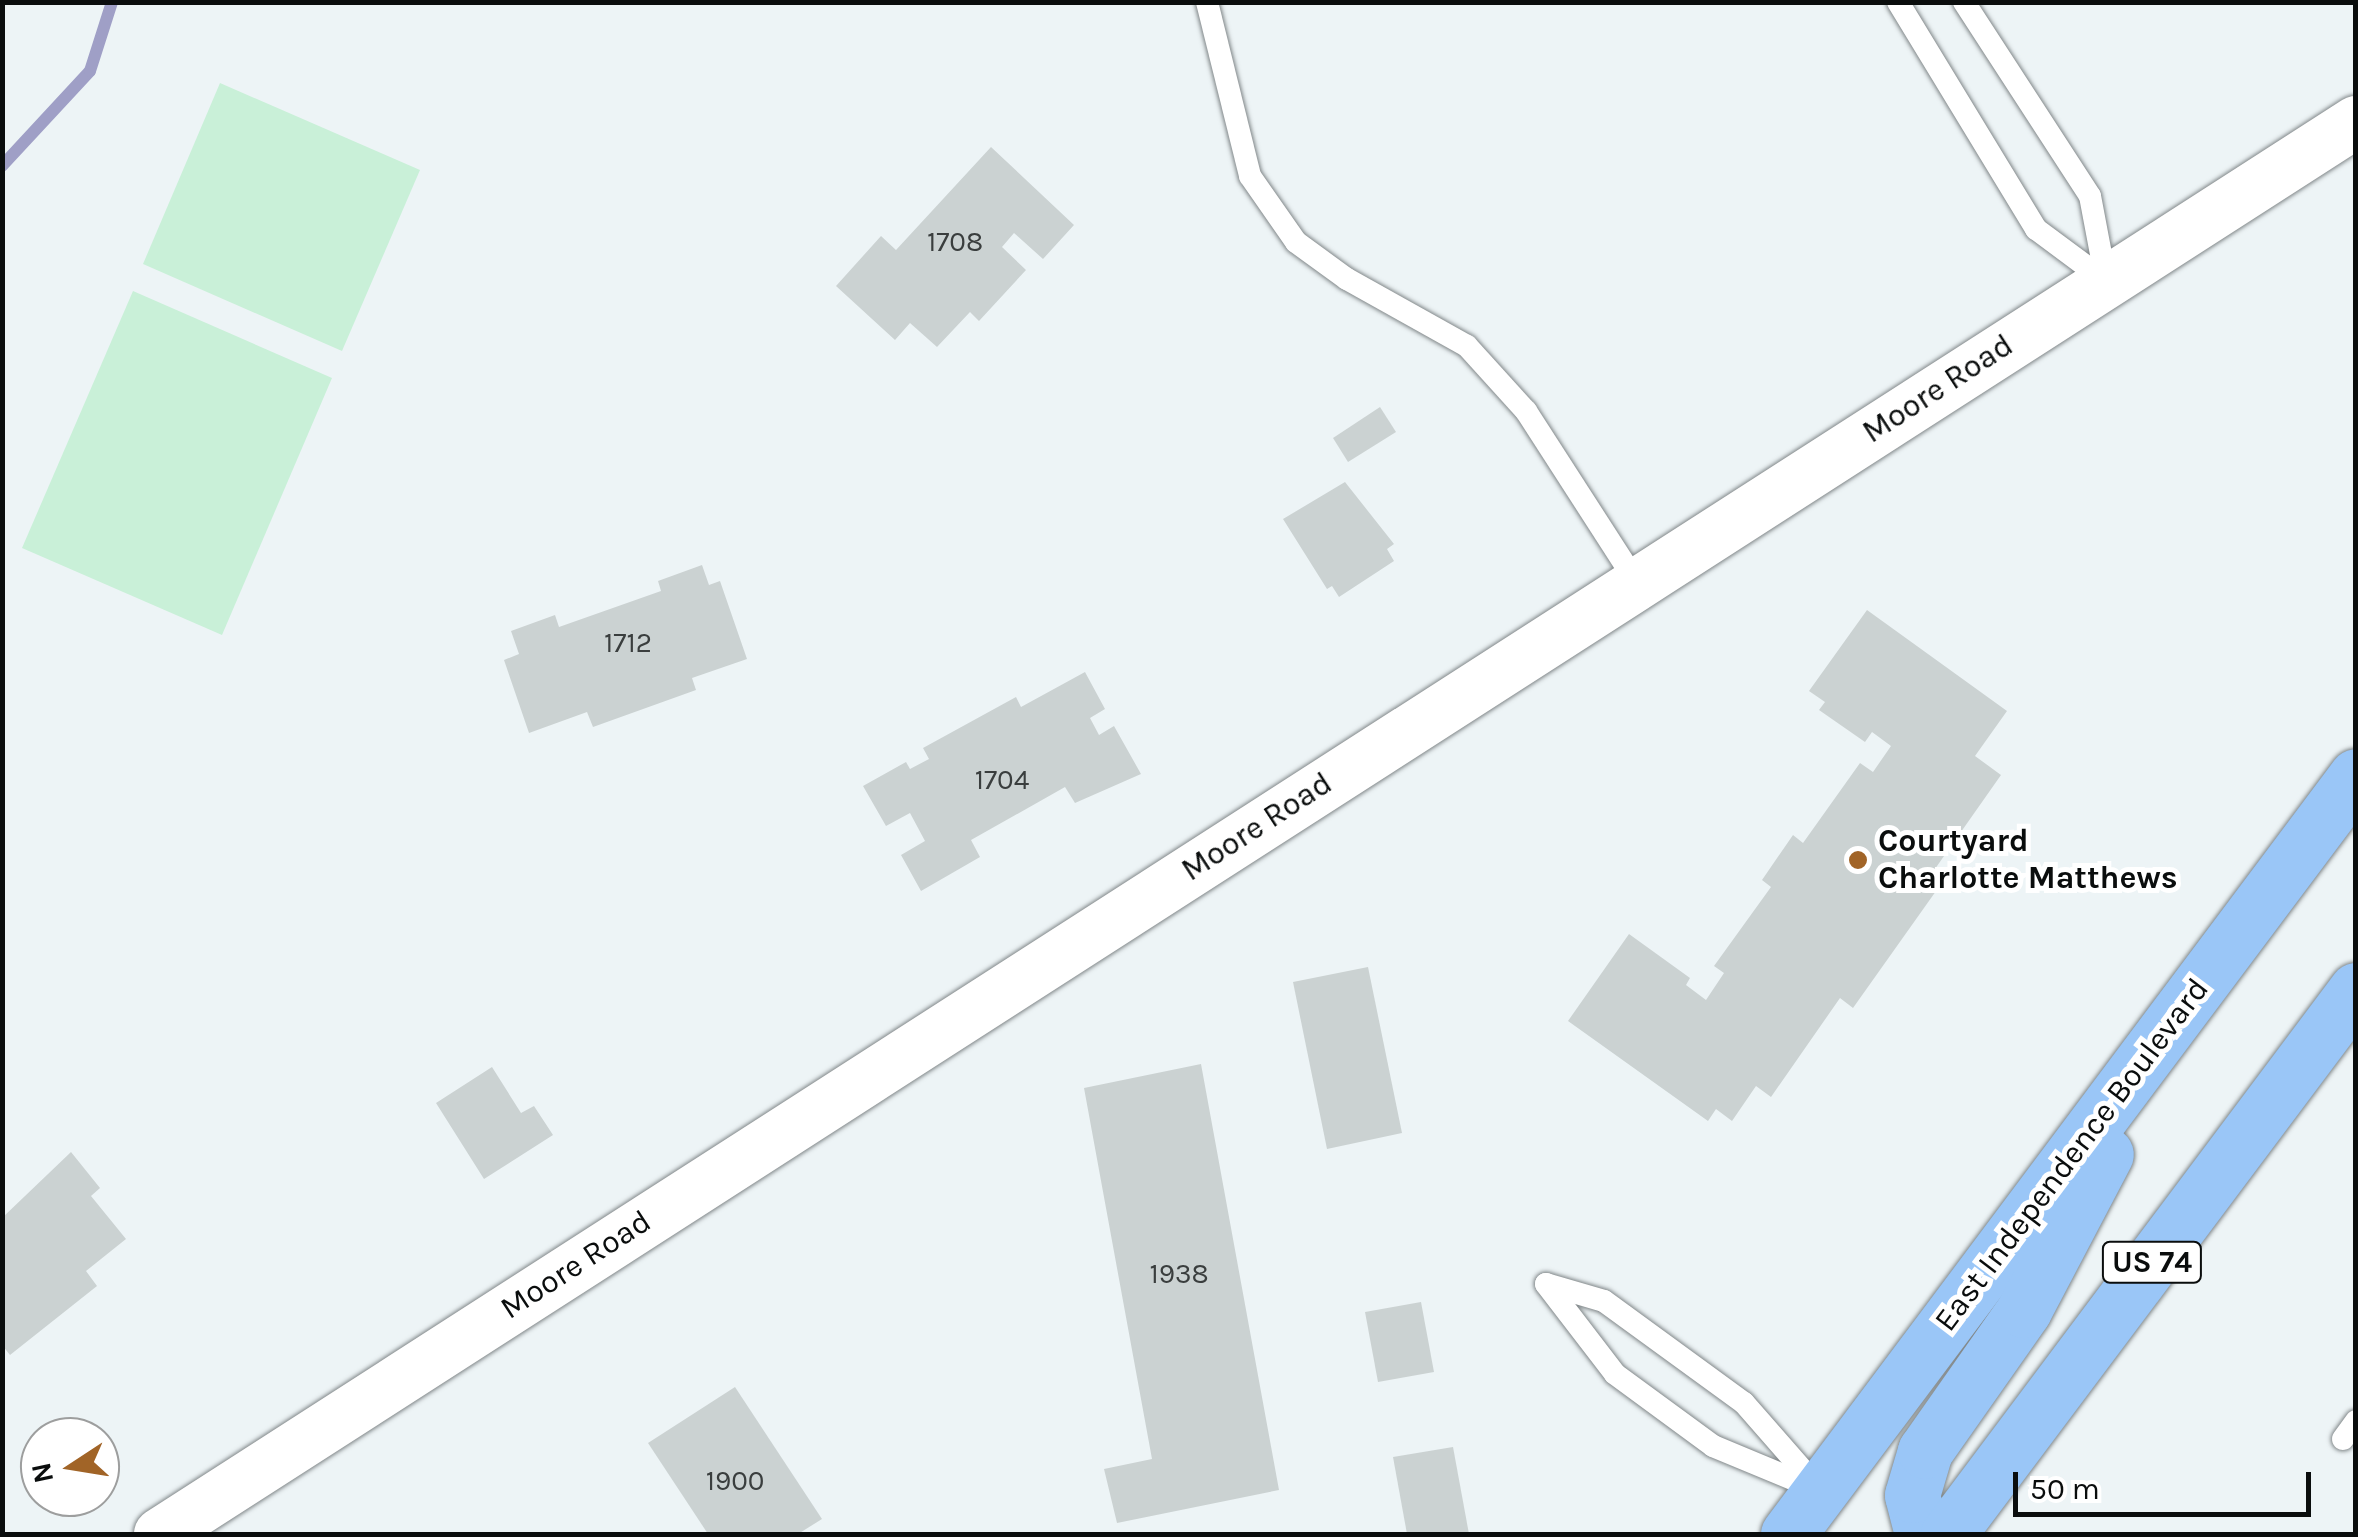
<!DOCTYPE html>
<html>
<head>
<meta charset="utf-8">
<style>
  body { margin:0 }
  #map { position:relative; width:2358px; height:1537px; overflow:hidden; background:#edf4f6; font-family:Karla,sans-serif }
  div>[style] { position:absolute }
  .green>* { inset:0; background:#c9f0d8 }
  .stream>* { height:12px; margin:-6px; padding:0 6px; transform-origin:6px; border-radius:6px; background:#9f9fc6 }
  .building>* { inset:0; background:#cbd2d2 }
  .roads { filter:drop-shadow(0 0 2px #818789) drop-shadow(0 0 2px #818789) }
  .service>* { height:22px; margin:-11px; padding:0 11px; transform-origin:11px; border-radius:11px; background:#fff }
  .tertiary>* { height:52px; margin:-26px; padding:0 26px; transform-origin:26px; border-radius:26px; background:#fff }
  .trunk>* { height:55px; margin:-27.5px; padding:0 27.5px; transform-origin:27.5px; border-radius:27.5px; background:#9ac6f7 }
  .dots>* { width:28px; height:28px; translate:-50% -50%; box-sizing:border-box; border:5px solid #fff; border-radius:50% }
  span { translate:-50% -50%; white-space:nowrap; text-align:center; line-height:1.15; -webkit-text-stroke:10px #fff; paint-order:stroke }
  .number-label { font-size:28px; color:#3a3e3e }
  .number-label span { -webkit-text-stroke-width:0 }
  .shield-label span { padding:2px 8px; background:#fff; border:2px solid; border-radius:8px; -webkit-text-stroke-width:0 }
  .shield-label { font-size:30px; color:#0a0d0d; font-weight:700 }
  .street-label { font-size:32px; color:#0a0d0d }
  .poi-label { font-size:32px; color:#0a0d0d; font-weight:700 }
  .left { translate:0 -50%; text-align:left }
  .frame { position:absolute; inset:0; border:5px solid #0a0d0d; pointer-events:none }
  .north { position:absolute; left:20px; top:1417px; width:100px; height:100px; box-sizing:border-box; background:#fff; border:2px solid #9d9e9e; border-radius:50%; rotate:258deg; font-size:28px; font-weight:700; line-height:40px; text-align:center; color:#0a0d0d }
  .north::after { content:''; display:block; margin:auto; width:35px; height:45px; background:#a16427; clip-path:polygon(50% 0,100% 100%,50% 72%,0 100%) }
  .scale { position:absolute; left:2013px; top:1472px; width:298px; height:45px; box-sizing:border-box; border:5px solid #0a0d0d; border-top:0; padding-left:12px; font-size:30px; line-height:35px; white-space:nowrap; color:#0a0d0d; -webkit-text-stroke:8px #fff; paint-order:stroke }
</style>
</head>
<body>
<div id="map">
  <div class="green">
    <div style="clip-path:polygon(220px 83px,420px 170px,342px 351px,143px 264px)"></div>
    <div style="clip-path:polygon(133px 291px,332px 378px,222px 635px,22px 548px)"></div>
  </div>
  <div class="stream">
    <div style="left:2px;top:166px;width:129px;rotate:-47.2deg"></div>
    <div style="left:90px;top:71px;width:72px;rotate:-72.3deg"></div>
  </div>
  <div class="building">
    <div style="clip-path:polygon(991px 147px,1074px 225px,1043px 259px,1014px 233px,1002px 247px,1026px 270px,979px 321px,970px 312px,937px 347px,910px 323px,895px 340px,836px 286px,881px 236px,896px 250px)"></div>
    <div style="clip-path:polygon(1380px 407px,1396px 432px,1348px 462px,1333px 438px)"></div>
    <div style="clip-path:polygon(1345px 482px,1394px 544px,1387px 549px,1394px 561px,1339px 597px,1332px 586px,1327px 589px,1283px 519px)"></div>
    <div style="clip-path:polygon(702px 565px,709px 585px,720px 581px,747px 659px,692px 678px,696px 690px,593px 727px,587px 712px,529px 733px,504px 660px,519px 654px,511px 631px,555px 615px,559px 627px,661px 591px,658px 581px)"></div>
    <div style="clip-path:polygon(1867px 610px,2007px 711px,1975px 756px,2001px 775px,1930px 876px,1941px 884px,1853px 1008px,1840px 998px,1771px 1097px,1756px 1086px,1732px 1121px,1716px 1109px,1708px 1121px,1568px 1021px,1629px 934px,1690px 978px,1686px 985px,1706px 1000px,1724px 973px,1714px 966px,1771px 887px,1762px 880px,1793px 835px,1803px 843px,1860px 763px,1873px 772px,1891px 746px,1872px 732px,1865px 742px,1819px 710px,1825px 702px,1809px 691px)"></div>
    <div style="clip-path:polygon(1085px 672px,1105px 709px,1090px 718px,1099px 735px,1114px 726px,1141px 774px,1075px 803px,1065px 787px,971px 840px,980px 857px,921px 891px,901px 855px,925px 841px,910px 813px,886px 826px,863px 786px,906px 762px,910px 769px,929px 759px,923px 748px,1016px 697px,1021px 707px)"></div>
    <div style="clip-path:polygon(1368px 967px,1402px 1133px,1327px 1149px,1293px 982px)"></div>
    <div style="clip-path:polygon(1201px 1064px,1279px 1490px,1117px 1523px,1104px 1469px,1152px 1459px,1084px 1088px)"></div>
    <div style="clip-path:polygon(492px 1067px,521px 1113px,534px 1106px,553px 1135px,484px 1179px,436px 1103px)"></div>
    <div style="clip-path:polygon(71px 1152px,100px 1188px,91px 1196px,126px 1239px,86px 1271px,97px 1286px,10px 1355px,2px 1345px,2px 1218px)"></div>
    <div style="clip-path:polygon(1421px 1302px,1434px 1372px,1378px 1382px,1365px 1312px)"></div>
    <div style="clip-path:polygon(735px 1387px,822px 1519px,798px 1534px,708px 1534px,648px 1443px)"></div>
    <div style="clip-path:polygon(1453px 1447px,1469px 1534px,1407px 1534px,1393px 1457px)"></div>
  </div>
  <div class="roads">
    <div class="service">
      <div style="left:1207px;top:2px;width:179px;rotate:76.1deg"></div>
      <div style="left:1250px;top:176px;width:80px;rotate:55.1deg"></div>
      <div style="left:1296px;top:242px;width:63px;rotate:36deg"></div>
      <div style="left:1347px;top:279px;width:137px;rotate:29.2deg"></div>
      <div style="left:1467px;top:346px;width:88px;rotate:47.8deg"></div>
      <div style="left:1526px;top:411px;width:205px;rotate:57.2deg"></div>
      <div style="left:1898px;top:2px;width:266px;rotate:58.7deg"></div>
      <div style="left:2036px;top:229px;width:87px;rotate:36.6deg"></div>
      <div style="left:1964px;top:2px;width:231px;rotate:57deg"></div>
      <div style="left:2090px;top:196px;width:86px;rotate:79.3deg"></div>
      <div style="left:1546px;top:1284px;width:113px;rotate:52.5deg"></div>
      <div style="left:1615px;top:1374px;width:122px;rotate:36.3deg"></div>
      <div style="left:1713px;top:1446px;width:117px;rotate:22.6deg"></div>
      <div style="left:1546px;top:1284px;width:60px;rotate:16.3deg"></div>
      <div style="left:1604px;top:1301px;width:173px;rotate:36.1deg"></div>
      <div style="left:1744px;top:1403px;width:108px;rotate:48.8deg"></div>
      <div style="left:2343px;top:1439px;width:22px;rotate:-54deg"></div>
    </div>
    <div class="tertiary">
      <div style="left:160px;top:1534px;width:2611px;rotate:-32.74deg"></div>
    </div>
    <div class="trunk">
      <div style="left:1788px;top:1534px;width:947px;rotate:-53.15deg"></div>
      <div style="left:1922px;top:1534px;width:40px;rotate:-104.4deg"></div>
      <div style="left:1912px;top:1495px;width:46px;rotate:-73.5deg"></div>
      <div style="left:1925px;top:1451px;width:172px;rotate:-54.9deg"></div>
      <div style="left:2024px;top:1310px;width:176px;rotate:-62.3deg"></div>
      <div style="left:1948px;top:1534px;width:680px;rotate:-53.13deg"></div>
    </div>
  </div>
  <div class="dots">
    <div style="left:1858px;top:860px;background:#a16427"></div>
  </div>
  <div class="number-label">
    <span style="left:955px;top:242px">1708</span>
    <span style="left:628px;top:643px">1712</span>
    <span style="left:1002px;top:780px">1704</span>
    <span style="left:1179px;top:1274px">1938</span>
    <span style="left:735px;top:1481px">1900</span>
  </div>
  <div class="shield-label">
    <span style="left:2152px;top:1262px">US 74</span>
  </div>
  <div class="street-label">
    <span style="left:1938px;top:389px;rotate:-33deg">Moore Road</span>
    <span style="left:1257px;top:827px;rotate:-33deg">Moore Road</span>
    <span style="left:2072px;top:1155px;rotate:-53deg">East Independence Boulevard</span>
    <span style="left:576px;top:1265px;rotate:-33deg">Moore Road</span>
  </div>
  <div class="poi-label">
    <span class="left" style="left:1878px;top:860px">Courtyard<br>Charlotte Matthews</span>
  </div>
  <div class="frame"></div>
  <div class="north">N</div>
  <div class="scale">50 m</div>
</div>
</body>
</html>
